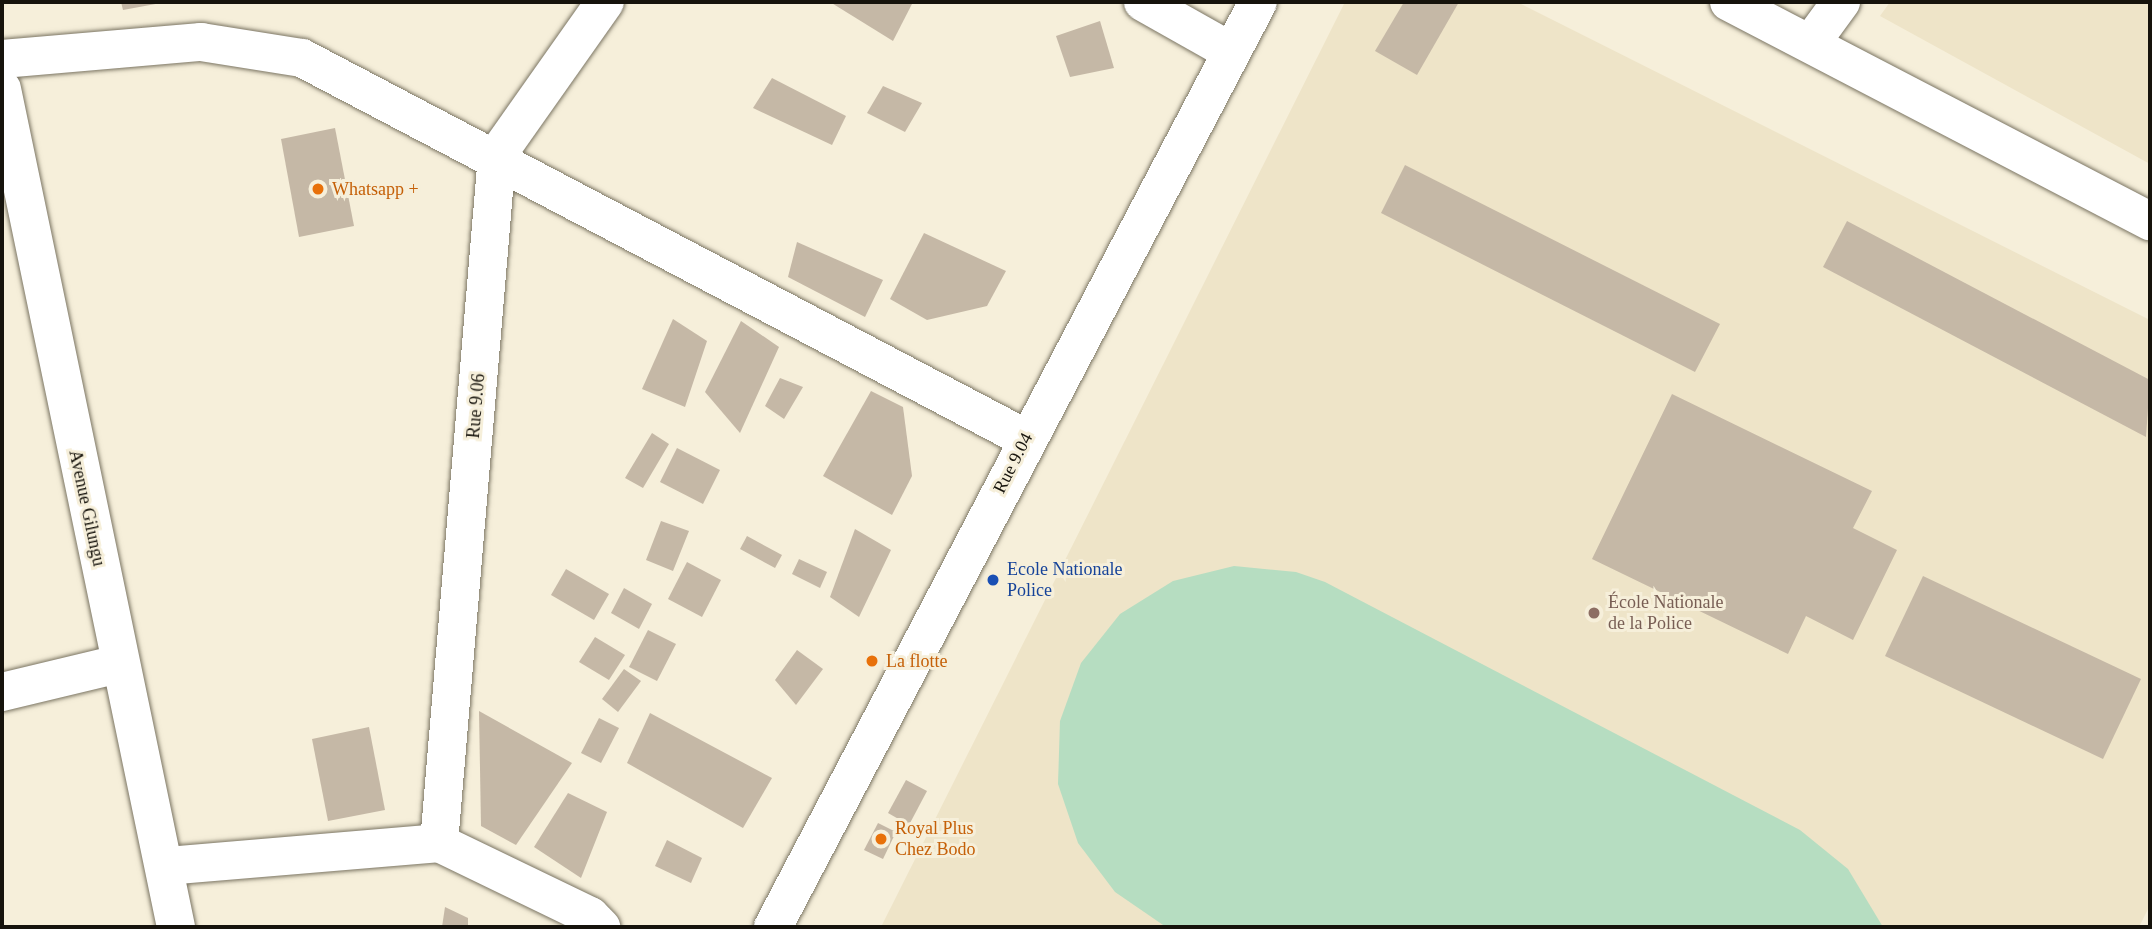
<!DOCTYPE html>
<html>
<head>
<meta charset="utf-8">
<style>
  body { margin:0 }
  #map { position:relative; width:2152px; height:929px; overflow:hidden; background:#f6efda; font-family:Georgia,serif }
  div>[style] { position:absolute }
  .built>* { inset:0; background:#eee4c8 }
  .green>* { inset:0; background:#b6ddc1 }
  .building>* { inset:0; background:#c5b8a6 }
  .roads { filter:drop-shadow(0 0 2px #7b7563) drop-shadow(0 0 2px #7b7563) }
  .minor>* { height:38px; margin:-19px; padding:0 19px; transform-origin:19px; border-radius:19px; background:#fff }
  .secondary>* { height:38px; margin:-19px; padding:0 19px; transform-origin:19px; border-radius:19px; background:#fff }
  .dots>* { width:19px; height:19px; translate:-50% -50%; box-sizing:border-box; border:4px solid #f6efda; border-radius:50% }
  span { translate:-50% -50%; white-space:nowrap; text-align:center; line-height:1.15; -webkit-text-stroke:6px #f6efda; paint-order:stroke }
  .food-label { font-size:18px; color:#c56008 }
  .left { translate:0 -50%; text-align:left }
  .street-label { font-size:18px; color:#16130c }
  .transit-label { font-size:18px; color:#164399 }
  .education-label { font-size:18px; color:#785e54 }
  .frame { position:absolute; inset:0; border:4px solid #16130c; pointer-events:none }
</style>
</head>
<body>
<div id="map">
  <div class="built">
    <div style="clip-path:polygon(1345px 2px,1517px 2px,2150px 320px,2150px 905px,2139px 927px,881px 927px)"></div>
    <div style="clip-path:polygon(1890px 2px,2150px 2px,2150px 164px,1880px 16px)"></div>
  </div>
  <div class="green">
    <div style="clip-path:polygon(1234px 566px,1296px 572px,1325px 582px,1800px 830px,1848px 869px,1883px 927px,1166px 927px,1115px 892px,1078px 843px,1058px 784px,1060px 721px,1081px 663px,1120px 614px,1173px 581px)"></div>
  </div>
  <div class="building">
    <div style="clip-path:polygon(121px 2px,161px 2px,161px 3px,123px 10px)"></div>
    <div style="clip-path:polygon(830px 2px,913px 2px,893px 41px)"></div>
    <div style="clip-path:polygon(1404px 2px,1459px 2px,1417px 75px,1375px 51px)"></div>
    <div style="clip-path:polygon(1100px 21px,1114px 68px,1070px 77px,1056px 36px)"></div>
    <div style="clip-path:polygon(772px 78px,846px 116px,832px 145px,753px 108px)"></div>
    <div style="clip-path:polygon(883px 86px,922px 103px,905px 132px,867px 113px)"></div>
    <div style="clip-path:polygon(335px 128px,354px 226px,299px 237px,281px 139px)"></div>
    <div style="clip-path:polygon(1405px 165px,1720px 324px,1695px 372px,1381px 213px)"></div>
    <div style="clip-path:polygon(1847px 221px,2150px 380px,2146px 437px,1823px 267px)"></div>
    <div style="clip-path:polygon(924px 233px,1006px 271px,987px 306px,927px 320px,890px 299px)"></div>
    <div style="clip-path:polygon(797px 242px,883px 280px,865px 317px,788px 277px)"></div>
    <div style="clip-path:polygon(673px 319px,707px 341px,685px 407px,642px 389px)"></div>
    <div style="clip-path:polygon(741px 321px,779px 347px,740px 433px,705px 392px)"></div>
    <div style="clip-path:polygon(780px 378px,803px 387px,784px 419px,765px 406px)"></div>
    <div style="clip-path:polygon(871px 391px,903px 407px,912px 476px,892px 515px,823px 476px)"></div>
    <div style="clip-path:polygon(1672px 394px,1872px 491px,1853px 528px,1897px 550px,1853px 640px,1806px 616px,1788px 654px,1592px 559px)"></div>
    <div style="clip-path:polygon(652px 433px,669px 444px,643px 488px,625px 478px)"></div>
    <div style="clip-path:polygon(677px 448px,720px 470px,703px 504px,660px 482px)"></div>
    <div style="clip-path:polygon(661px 521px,689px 531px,673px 571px,646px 560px)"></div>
    <div style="clip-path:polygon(855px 529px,891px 550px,859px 617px,830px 597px)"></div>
    <div style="clip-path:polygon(747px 536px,782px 555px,775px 568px,740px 549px)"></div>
    <div style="clip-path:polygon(799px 559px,827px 572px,820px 588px,792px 574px)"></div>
    <div style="clip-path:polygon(687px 562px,721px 580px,702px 617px,668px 599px)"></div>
    <div style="clip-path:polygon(566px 569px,609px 594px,594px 620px,551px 595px)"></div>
    <div style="clip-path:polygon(1923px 576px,2141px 679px,2103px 759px,1885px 656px)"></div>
    <div style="clip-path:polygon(624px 588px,652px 604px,639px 629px,611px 613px)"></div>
    <div style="clip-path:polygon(648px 630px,676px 644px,657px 681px,629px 667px)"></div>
    <div style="clip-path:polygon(595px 637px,625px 655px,609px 680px,579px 662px)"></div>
    <div style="clip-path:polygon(797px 650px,823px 669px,796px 705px,775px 680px)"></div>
    <div style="clip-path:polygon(624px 669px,641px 681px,618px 712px,602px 699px)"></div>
    <div style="clip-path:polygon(479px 711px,572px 763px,516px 845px,481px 826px)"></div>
    <div style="clip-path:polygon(650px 713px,772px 778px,743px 828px,627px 763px)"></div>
    <div style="clip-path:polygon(599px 718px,619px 728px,601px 763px,581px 753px)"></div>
    <div style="clip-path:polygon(369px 727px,385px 810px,328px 821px,312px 739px)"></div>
    <div style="clip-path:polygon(906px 780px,927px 791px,909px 825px,888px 813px)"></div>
    <div style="clip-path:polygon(568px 793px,607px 812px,581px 878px,534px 847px)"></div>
    <div style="clip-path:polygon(878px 823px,896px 832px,883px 859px,864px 850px)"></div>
    <div style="clip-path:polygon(667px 840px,702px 858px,691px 883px,655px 866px)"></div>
    <div style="clip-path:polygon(445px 907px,468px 918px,468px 927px,442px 927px)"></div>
  </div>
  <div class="roads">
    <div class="minor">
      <div style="left:1143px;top:2px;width:100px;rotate:29.4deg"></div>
      <div style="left:1729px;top:2px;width:475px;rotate:27.5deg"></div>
      <div style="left:1811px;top:43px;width:51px;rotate:-53.8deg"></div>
      <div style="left:2px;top:59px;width:200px;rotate:-4.9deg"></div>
      <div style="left:201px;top:42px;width:102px;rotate:9deg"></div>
      <div style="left:302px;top:58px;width:817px;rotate:27.73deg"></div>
      <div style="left:2px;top:89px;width:856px;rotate:78.27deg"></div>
      <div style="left:2px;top:692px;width:120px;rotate:-13.5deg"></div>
      <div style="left:439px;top:843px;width:690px;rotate:-85.18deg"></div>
      <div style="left:497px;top:155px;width:187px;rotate:-54.8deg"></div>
      <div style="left:166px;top:866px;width:274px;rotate:-4.8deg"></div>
      <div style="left:439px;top:843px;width:168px;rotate:25.8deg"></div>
      <div style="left:590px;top:916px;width:16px;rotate:45deg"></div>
    </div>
    <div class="secondary">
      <div style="left:773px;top:927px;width:1044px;rotate:-62.33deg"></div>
    </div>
  </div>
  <div class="dots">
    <div style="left:318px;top:189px;background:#e8710a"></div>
    <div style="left:993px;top:580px;background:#1a4fb4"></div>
    <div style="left:1594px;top:613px;background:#8d6e63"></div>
    <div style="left:872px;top:661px;background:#e8710a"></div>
    <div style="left:881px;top:839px;background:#e8710a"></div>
  </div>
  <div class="food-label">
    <span class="left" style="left:332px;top:189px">Whatsapp +</span>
    <span class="left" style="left:886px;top:661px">La flotte</span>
    <span class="left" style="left:895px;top:839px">Royal Plus<br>Chez Bodo</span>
  </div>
  <div class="street-label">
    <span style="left:476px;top:406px;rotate:-85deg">Rue 9.06</span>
    <span style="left:1013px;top:463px;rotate:-63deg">Rue 9.04</span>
    <span style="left:87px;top:508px;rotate:78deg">Avenue Gilungu</span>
  </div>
  <div class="transit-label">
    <span class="left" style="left:1007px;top:580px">Ecole Nationale<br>Police</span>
  </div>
  <div class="education-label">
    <span class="left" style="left:1608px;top:613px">École Nationale<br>de la Police</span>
  </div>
  <div class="frame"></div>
</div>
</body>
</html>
